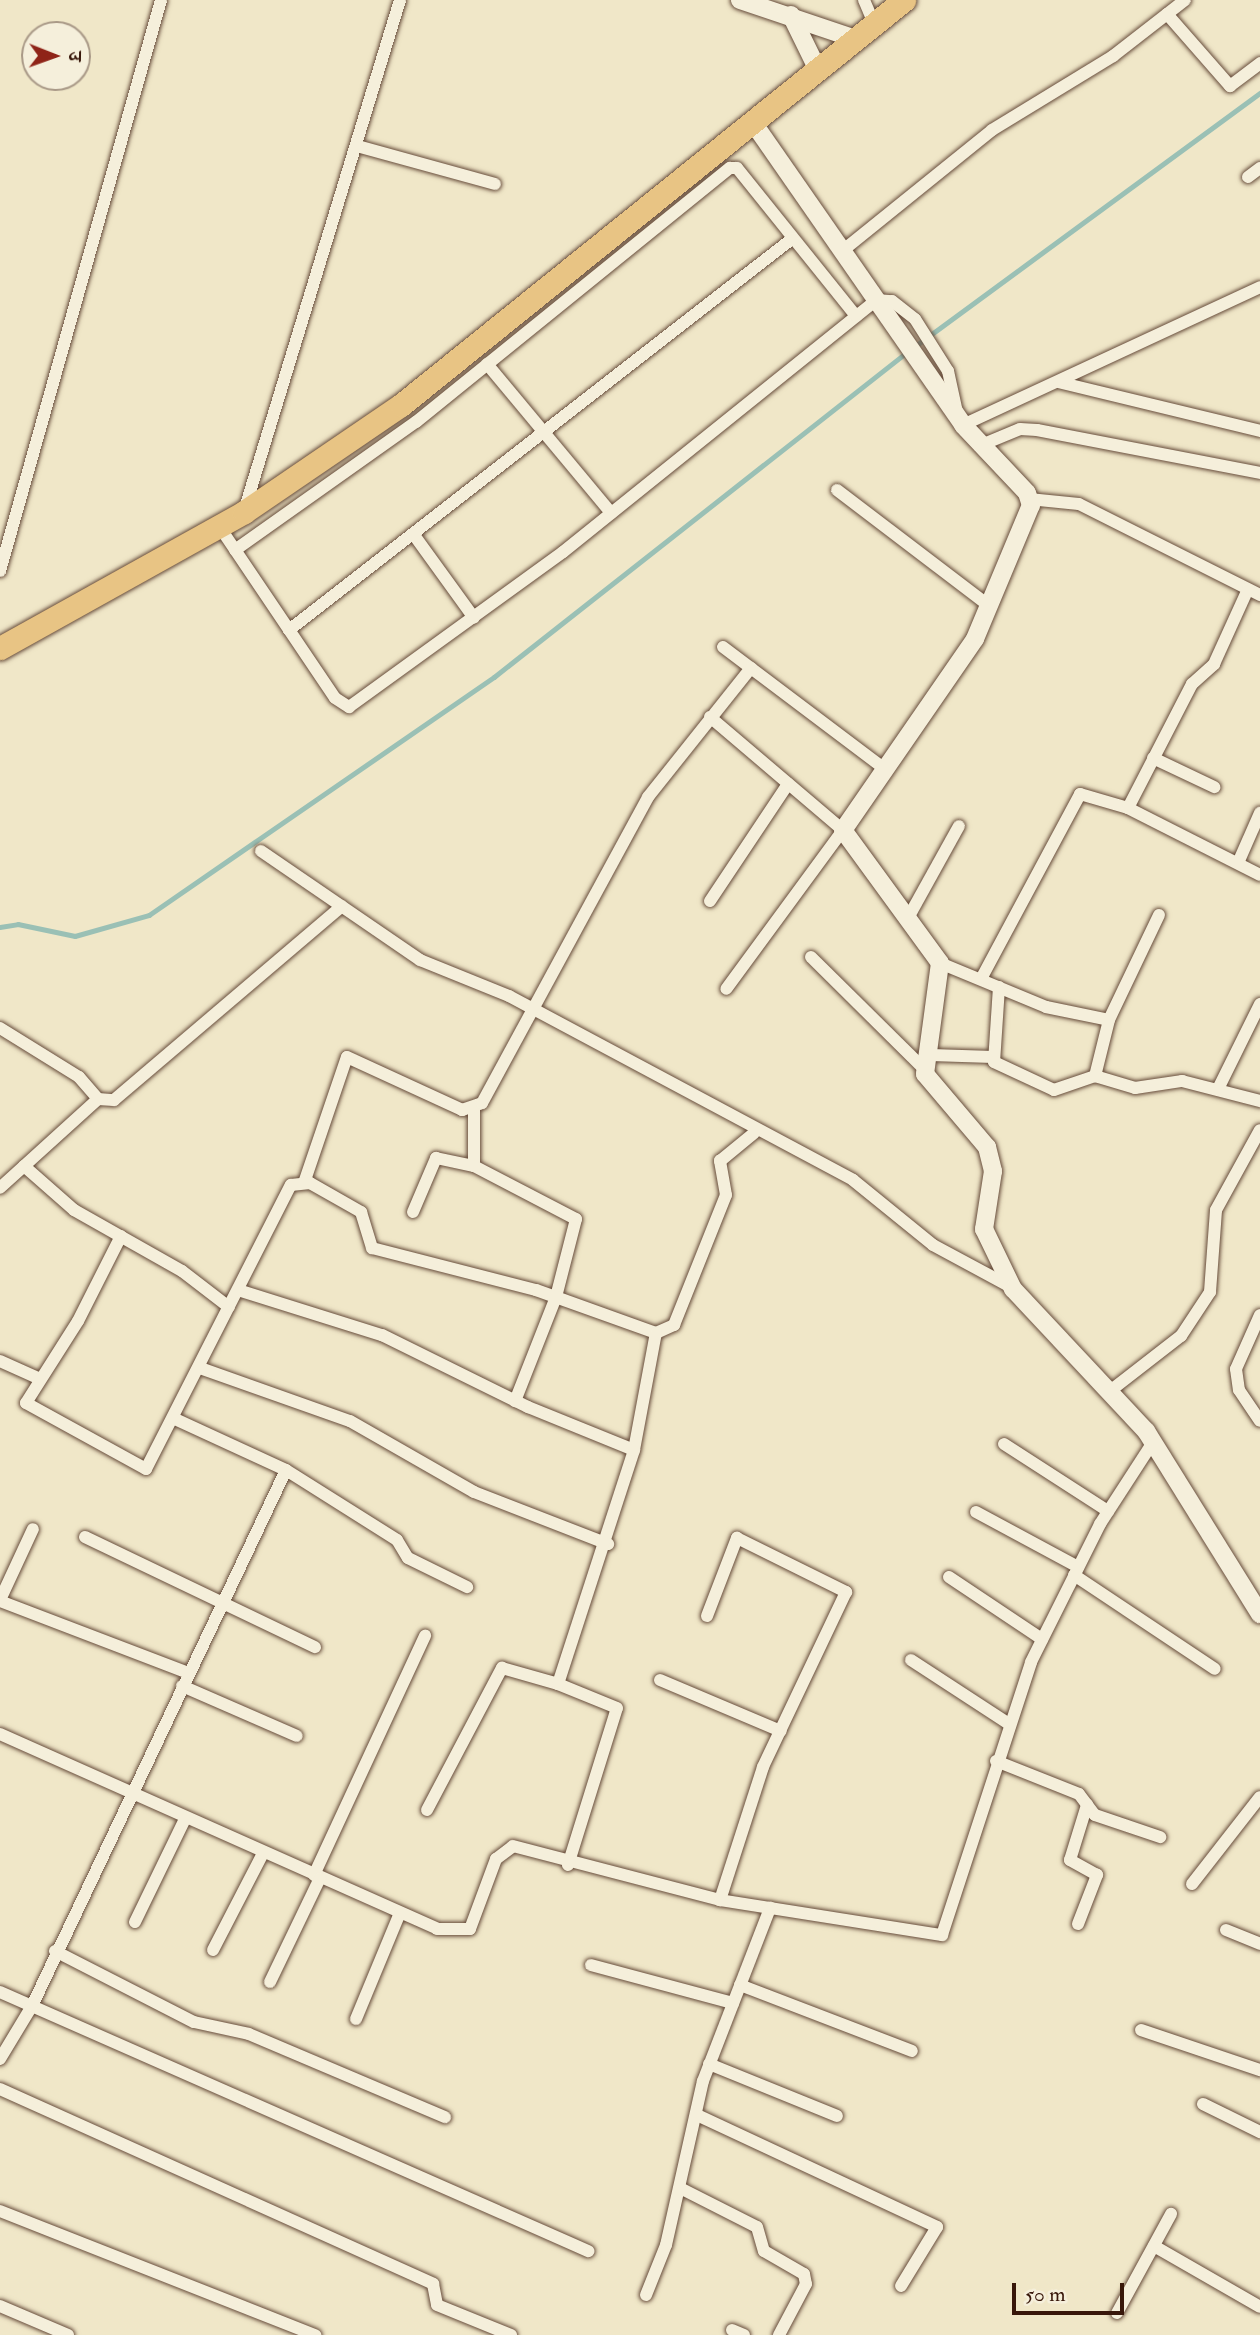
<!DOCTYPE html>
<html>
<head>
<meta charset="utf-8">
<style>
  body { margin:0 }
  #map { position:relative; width:1260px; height:2335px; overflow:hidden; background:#f0e7c8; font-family:"IM FELL Double Pica","Noto Serif Devanagari",serif }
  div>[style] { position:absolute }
  .stream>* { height:4.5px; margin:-2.25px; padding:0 2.25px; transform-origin:2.25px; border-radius:2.25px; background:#9ac0b5 }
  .roads { filter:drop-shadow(0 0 2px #664b3a) drop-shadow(0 0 2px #664b3a) }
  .street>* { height:12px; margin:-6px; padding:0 6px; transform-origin:6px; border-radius:6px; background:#f5efdb }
  .secondary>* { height:18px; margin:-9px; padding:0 9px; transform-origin:9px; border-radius:9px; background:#f5efdb }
  .highway>* { height:23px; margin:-11.5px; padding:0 11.5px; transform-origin:11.5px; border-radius:11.5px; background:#e8c484 }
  span { translate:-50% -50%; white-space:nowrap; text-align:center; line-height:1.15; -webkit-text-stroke:5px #f5efdb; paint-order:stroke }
  .north { position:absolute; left:21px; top:21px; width:70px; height:70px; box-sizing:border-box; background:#f5efdb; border:2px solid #a99987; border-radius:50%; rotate:91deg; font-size:19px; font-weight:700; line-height:28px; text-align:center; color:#38170a }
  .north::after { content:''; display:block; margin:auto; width:24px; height:32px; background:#8f2418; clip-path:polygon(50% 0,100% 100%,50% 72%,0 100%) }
  .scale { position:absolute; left:1012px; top:2283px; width:112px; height:32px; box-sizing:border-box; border:4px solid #38170a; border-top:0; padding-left:9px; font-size:21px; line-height:24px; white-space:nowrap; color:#38170a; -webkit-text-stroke:5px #f5efdb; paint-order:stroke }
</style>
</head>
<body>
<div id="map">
  <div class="stream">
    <div style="left:914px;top:347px;width:429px;rotate:-36.3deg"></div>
    <div style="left:0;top:927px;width:18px;rotate:-9deg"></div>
    <div style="left:18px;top:924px;width:58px;rotate:11.9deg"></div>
    <div style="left:75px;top:936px;width:77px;rotate:-15.8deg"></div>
    <div style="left:149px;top:915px;width:419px;rotate:-34.6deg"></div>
    <div style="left:494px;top:677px;width:526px;rotate:-38.2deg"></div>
  </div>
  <div class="roads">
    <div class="street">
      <div style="left:864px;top:0;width:26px;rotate:67deg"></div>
      <div style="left:1167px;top:14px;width:96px;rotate:48.8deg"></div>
      <div style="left:1230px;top:86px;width:38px;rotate:-37deg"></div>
      <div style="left:357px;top:146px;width:143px;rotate:15.4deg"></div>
      <div style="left:1248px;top:177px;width:15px;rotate:-37deg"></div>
      <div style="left:841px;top:252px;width:194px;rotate:-38.9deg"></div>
      <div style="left:992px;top:130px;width:142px;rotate:-31.4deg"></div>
      <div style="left:1113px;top:56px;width:91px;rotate:-37.9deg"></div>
      <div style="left:487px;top:364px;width:194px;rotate:50.2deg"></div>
      <div style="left:1058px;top:382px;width:208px;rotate:13.6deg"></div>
      <div style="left:963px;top:425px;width:327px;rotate:-24.9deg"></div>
      <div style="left:979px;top:446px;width:44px;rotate:-22.5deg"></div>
      <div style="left:1020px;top:429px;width:17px;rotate:3deg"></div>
      <div style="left:1037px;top:430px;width:227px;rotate:10.9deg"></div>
      <div style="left:837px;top:490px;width:191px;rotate:37.3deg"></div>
      <div style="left:1029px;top:499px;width:50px;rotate:5.7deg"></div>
      <div style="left:1079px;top:504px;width:203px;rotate:26.7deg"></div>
      <div style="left:245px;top:508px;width:531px;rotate:-73.03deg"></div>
      <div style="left:219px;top:526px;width:207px;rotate:56deg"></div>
      <div style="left:335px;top:698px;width:17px;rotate:33deg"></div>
      <div style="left:349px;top:707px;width:264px;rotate:-35.9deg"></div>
      <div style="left:563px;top:552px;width:402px;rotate:-38.8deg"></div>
      <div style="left:876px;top:300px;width:16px;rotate:4deg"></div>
      <div style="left:892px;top:301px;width:29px;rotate:38deg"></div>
      <div style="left:915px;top:319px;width:62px;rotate:57.6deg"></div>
      <div style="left:948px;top:371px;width:47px;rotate:77.7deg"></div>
      <div style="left:414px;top:535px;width:102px;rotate:54.1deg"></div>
      <div style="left:235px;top:550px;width:222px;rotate:-35.3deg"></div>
      <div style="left:416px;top:422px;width:404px;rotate:-39deg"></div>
      <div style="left:730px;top:168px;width:7px"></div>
      <div style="left:737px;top:168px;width:190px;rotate:51.2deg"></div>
      <div style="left:0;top:571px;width:593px;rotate:-74.25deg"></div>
      <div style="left:289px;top:630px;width:638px;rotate:-37.87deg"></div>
      <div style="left:723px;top:647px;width:203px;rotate:37deg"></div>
      <div style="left:710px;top:717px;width:175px;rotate:40.4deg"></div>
      <div style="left:843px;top:830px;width:197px;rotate:126.3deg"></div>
      <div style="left:1153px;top:758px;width:68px;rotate:25.4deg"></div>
      <div style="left:1128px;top:808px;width:140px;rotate:-62.7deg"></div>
      <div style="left:1192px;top:684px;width:30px;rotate:-42deg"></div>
      <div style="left:1214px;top:664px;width:82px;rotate:-65.6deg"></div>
      <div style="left:261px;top:851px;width:193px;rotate:34.4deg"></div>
      <div style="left:420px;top:960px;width:96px;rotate:22deg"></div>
      <div style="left:509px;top:996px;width:390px;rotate:28.1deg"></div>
      <div style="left:853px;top:1180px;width:103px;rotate:39.1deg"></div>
      <div style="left:933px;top:1245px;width:91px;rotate:28.3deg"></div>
      <div style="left:1238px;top:863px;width:55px;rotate:-66.3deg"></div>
      <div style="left:710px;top:901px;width:141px;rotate:-56.3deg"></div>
      <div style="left:1159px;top:915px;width:116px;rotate:115.5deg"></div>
      <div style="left:1109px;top:1020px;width:58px;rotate:104deg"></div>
      <div style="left:1095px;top:1076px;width:42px;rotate:16.7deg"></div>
      <div style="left:1135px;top:1088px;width:48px;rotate:-8.5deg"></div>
      <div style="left:1182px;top:1081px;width:81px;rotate:14.4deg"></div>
      <div style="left:908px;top:918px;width:105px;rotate:-61deg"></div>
      <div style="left:811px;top:957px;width:158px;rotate:44.7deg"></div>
      <div style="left:923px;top:1068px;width:15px;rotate:-58deg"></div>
      <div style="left:931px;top:1055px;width:62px;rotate:1.8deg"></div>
      <div style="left:940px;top:963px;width:115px;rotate:22.5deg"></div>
      <div style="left:1046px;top:1007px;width:64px;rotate:11.7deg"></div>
      <div style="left:981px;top:979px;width:210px;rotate:-61.8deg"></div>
      <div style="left:1080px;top:794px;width:50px;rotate:16.3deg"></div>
      <div style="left:1128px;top:808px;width:148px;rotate:26.9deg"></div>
      <div style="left:999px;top:987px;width:75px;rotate:93.8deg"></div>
      <div style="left:994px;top:1062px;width:66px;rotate:25deg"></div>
      <div style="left:1054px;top:1090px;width:43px;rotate:-18.9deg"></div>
      <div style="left:0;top:1028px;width:93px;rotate:31.8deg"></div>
      <div style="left:79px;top:1077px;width:29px;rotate:49deg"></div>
      <div style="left:98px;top:1099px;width:132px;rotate:137.8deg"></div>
      <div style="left:1218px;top:1089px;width:95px;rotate:-63.7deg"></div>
      <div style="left:98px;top:1099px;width:16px;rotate:4deg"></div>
      <div style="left:114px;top:1100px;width:299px;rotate:-40.4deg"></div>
      <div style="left:474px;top:1109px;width:57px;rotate:90deg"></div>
      <div style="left:474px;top:1166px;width:115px;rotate:27.5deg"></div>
      <div style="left:576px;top:1219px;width:81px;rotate:104.4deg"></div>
      <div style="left:556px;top:1297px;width:112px;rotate:111.5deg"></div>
      <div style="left:24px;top:1166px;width:67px;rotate:41.3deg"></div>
      <div style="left:74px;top:1210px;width:124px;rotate:29.5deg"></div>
      <div style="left:182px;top:1271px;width:59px;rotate:37.5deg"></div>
      <div style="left:304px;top:1183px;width:133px;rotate:-71.2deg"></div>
      <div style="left:347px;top:1057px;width:127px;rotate:24.7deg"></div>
      <div style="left:462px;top:1110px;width:21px;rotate:-19deg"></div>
      <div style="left:482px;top:1103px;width:348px;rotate:-61.5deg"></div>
      <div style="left:648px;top:797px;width:165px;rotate:-51.4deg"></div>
      <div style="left:413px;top:1212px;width:59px;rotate:-66.9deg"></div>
      <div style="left:436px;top:1158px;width:39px;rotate:12deg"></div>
      <div style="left:121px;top:1236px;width:95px;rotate:116.8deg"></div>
      <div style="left:78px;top:1321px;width:97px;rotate:122.4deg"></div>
      <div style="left:26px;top:1403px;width:137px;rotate:28.8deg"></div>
      <div style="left:146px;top:1469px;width:319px;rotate:-63deg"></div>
      <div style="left:291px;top:1185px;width:19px;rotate:-6deg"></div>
      <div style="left:310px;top:1183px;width:59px;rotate:29.6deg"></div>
      <div style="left:361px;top:1212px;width:38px;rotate:73deg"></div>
      <div style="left:372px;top:1248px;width:169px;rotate:14.4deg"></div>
      <div style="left:536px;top:1290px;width:127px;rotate:19.7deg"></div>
      <div style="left:656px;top:1333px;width:20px;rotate:-24deg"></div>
      <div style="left:674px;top:1325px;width:140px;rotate:-68.2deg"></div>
      <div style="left:726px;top:1195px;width:35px;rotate:-100deg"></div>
      <div style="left:720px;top:1161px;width:44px;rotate:-39.5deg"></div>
      <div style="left:238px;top:1290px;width:151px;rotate:17.4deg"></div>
      <div style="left:382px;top:1335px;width:163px;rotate:26.3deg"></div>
      <div style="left:528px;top:1407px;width:114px;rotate:22.1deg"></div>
      <div style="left:1260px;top:1315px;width:59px;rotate:114deg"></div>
      <div style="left:1236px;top:1369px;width:21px;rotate:82deg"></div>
      <div style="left:1239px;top:1390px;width:37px;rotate:56deg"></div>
      <div style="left:0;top:1361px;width:44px;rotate:24.2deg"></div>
      <div style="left:200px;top:1368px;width:159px;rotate:19.5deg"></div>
      <div style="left:350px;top:1421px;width:143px;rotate:29.8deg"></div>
      <div style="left:474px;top:1492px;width:144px;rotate:21.2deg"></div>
      <div style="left:1110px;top:1391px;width:90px;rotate:-37.8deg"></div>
      <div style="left:1181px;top:1336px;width:53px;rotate:-56.6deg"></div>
      <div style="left:1210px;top:1292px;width:82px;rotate:-85.8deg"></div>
      <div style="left:1216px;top:1210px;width:91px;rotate:-61.2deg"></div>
      <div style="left:175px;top:1419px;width:122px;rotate:24.7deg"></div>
      <div style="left:286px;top:1470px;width:131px;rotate:32.2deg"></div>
      <div style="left:397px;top:1540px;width:21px;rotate:59deg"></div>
      <div style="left:408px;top:1558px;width:66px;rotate:26.2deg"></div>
      <div style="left:1004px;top:1444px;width:124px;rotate:32.8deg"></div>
      <div style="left:976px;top:1512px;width:116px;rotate:28.3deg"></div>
      <div style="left:85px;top:1537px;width:255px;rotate:25.6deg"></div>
      <div style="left:1074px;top:1575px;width:169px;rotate:33.7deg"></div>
      <div style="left:949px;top:1577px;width:112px;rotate:33.7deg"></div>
      <div style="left:0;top:1600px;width:78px;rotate:-65.1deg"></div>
      <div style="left:0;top:1601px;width:202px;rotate:20.9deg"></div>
      <div style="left:707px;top:1616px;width:84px;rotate:-69deg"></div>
      <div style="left:737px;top:1538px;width:122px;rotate:26.4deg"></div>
      <div style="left:846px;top:1592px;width:194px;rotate:115.4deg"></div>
      <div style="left:763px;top:1767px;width:140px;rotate:107.9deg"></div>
      <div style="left:911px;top:1660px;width:117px;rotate:33.1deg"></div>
      <div style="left:660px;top:1680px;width:131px;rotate:22.9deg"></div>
      <div style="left:182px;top:1686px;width:125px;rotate:23.5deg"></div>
      <div style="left:0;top:1734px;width:479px;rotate:24deg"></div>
      <div style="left:437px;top:1929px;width:33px"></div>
      <div style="left:470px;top:1929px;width:75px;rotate:-69.6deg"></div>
      <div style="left:496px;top:1859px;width:21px;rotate:-37deg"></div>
      <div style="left:513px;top:1846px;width:214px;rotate:14.6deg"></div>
      <div style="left:720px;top:1900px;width:225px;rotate:9deg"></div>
      <div style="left:942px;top:1935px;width:287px;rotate:-71.9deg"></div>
      <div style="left:1031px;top:1662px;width:154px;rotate:-63.4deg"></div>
      <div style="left:1100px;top:1524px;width:98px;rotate:-57.1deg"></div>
      <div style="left:996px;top:1761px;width:89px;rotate:21.7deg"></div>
      <div style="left:1079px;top:1794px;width:26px;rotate:53deg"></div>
      <div style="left:1095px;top:1815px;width:69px;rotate:18.7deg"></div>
      <div style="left:427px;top:1810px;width:161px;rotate:-62.2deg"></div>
      <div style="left:502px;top:1668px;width:58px;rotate:15.9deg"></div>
      <div style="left:568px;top:1865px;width:164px;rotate:-72.7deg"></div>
      <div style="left:617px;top:1708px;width:64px;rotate:-157.9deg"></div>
      <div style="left:558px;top:1684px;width:246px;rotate:-72deg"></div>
      <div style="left:634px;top:1450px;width:119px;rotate:-79.4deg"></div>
      <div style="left:314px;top:1875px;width:264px;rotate:-65.1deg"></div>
      <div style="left:1192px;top:1884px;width:110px;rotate:-52deg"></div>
      <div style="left:135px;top:1922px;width:114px;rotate:-64.1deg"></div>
      <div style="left:1078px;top:1924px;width:53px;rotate:-68.8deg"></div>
      <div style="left:1097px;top:1875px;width:31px;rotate:-151deg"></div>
      <div style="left:1070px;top:1860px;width:58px;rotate:-72.8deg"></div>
      <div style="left:1226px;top:1930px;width:37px;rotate:22deg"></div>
      <div style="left:213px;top:1950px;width:109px;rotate:-62.7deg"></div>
      <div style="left:55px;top:1951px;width:156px;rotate:27.1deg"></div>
      <div style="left:194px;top:2022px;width:56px;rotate:12.3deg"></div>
      <div style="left:249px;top:2034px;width:213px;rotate:23deg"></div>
      <div style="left:591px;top:1965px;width:147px;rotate:15deg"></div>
      <div style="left:270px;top:1982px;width:115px;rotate:-64.3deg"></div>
      <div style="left:740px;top:1985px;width:184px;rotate:21deg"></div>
      <div style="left:0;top:1992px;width:643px;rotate:23.77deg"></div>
      <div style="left:356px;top:2019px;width:115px;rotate:-67.5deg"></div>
      <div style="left:1141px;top:2030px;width:126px;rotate:18.6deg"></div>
      <div style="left:0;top:2059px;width:62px;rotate:-58.9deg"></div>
      <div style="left:32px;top:2006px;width:593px;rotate:-64.64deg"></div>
      <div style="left:709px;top:2064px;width:138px;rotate:22.1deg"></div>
      <div style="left:0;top:2089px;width:475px;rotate:24.2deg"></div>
      <div style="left:433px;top:2284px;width:21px;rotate:79deg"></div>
      <div style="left:437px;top:2305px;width:80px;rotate:22.1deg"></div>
      <div style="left:1203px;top:2104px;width:64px;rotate:26.2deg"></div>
      <div style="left:697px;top:2115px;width:265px;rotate:25deg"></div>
      <div style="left:937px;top:2227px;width:69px;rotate:121.4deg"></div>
      <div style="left:680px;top:2188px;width:86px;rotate:26.9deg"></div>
      <div style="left:757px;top:2227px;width:25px;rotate:74deg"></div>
      <div style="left:764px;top:2251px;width:46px;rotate:29.9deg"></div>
      <div style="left:804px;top:2274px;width:10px;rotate:79deg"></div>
      <div style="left:806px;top:2284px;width:58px;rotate:117.9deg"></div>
      <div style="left:0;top:2211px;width:339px;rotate:21.5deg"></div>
      <div style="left:1154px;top:2246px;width:122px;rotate:29.9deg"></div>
      <div style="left:646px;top:2295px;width:54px;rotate:-68.2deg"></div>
      <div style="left:666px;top:2245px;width:168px;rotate:-77.3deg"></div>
      <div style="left:703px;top:2081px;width:186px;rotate:-68.8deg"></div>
      <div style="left:0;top:2306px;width:74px;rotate:23.1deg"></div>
      <div style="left:1117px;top:2313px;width:113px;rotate:-61.4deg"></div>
      <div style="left:732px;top:2330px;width:13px;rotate:23deg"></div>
    </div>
    <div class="secondary">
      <div style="left:740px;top:0;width:119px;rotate:18.6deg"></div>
      <div style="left:791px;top:15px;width:59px;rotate:63.9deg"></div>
      <div style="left:752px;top:121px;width:370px;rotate:55.2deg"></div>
      <div style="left:963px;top:425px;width:93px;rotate:46.7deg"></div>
      <div style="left:1027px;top:493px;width:13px;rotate:72deg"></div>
      <div style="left:1031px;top:505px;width:145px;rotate:112.7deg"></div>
      <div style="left:975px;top:639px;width:232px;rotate:124.6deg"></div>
      <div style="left:843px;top:830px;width:165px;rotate:53.9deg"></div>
      <div style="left:940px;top:963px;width:112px;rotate:97.7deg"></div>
      <div style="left:925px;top:1074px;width:96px;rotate:49.7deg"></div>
      <div style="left:987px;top:1147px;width:25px;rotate:76deg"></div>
      <div style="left:993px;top:1171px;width:59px;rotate:98.8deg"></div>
      <div style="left:984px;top:1229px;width:67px;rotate:64.2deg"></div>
      <div style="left:1013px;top:1289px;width:195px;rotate:46.9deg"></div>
      <div style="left:1146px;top:1431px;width:216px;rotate:58.1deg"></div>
    </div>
    <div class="highway">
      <div style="left:0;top:648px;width:279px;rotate:-29.1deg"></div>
      <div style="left:244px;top:512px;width:190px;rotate:-34.3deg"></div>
      <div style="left:401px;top:405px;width:646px;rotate:-38.84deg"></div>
    </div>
  </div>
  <div class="north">उ</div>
  <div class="scale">50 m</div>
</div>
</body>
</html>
